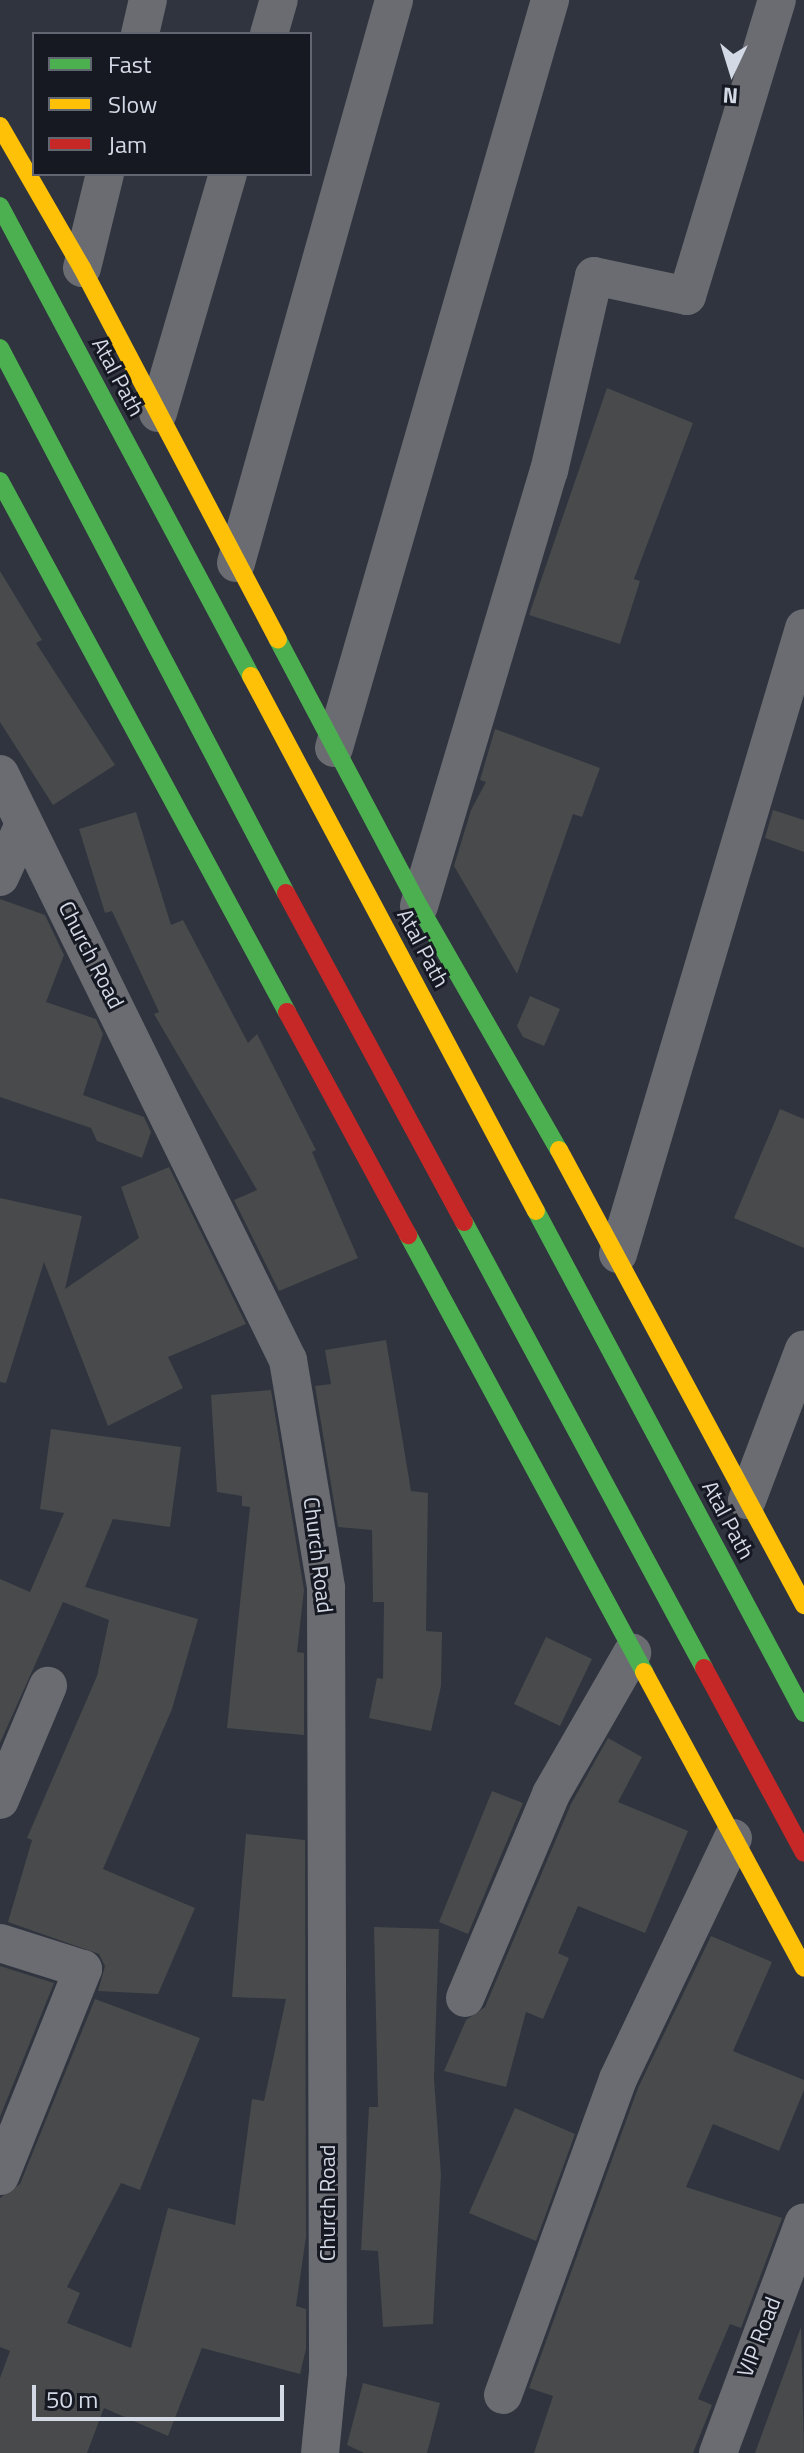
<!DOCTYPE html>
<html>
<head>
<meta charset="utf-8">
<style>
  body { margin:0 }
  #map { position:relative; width:804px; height:2453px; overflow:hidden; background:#2f343e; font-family:"Titillium Web",sans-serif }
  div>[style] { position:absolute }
  .building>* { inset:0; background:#484a4b }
  .street>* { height:38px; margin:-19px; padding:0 19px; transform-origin:19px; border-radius:19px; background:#6a6c71 }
  .fast>* { height:18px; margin:-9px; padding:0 9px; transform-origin:9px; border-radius:9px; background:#4caf50 }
  .slow>* { height:18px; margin:-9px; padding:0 9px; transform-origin:9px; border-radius:9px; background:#ffc107 }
  .jam>* { height:18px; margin:-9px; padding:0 9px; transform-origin:9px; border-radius:9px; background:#c62828 }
  span { translate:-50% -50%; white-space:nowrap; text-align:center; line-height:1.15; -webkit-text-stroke:6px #161922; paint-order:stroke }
  .street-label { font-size:22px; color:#d3d9e5 }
  .legend { position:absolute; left:32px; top:32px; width:280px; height:144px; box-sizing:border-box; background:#161922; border:2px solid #626670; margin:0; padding:10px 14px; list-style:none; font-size:24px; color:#d3d9e5 }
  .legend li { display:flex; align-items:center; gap:16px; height:40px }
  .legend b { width:40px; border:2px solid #626670 }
  .north { position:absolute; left:692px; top:32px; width:80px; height:80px; -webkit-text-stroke:6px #161922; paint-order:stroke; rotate:184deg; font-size:22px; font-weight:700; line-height:32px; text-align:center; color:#d3d9e5 }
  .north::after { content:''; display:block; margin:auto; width:28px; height:36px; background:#d3d9e5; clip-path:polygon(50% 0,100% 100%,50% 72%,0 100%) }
  .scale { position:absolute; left:32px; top:2385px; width:252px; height:36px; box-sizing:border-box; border:4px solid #d3d9e5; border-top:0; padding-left:10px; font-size:24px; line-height:28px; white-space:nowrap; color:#d3d9e5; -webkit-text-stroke:6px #161922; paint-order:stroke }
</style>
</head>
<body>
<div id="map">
  <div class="building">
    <div style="clip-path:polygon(607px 388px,693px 423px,634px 579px,640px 581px,620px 644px,529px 615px)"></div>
    <div style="clip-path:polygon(0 571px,42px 640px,36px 643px,115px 765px,53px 805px,0 722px)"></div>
    <div style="clip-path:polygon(495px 729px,600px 768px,582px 817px,573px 814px,517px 974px,454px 866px,471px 810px,486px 782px,480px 780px)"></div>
    <div style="clip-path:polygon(773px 810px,804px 820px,804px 852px,765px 838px)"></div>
    <div style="clip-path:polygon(136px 812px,171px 925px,183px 920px,248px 1043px,257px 1034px,316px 1150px,312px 1152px,358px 1258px,279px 1291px,234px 1200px,257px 1190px,154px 1014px,159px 1012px,112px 911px,105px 913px,79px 829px)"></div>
    <div style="clip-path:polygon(0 899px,45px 915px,64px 955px,46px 1002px,96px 1019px,103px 1034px,83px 1095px,144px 1117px,151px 1132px,142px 1158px,97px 1141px,91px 1128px,0 1097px)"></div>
    <div style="clip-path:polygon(530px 996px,560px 1009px,544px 1046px,523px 1037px,517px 1026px)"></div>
    <div style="clip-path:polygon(780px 1109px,804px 1119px,804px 1248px,734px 1218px)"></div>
    <div style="clip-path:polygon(169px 1167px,246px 1324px,168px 1357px,183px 1388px,108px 1426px,44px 1262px,6px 1383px,0 1382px,0 1198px,82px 1216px,65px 1289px,139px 1238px,121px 1187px)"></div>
    <div style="clip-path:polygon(386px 1340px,411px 1491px,428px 1493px,426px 1631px,442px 1632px,441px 1686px,431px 1731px,369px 1718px,377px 1678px,383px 1679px,384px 1602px,373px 1602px,372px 1530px,338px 1527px,315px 1386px,331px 1384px,325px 1350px)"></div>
    <div style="clip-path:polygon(271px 1390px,304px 1590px,297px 1652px,304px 1653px,304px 1735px,227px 1728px,250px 1507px,242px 1506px,242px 1496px,217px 1492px,211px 1395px)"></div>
    <div style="clip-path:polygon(51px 1429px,181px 1447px,170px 1527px,113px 1519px,85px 1587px,198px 1619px,172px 1709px,103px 1869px,195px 1908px,158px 1994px,98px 1991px,105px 1966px,99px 1954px,8px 1922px,32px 1840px,27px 1838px,97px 1676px,109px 1620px,63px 1602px,0 1743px,0 1579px,30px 1592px,64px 1513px,40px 1509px)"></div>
    <div style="clip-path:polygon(546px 1637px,592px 1659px,560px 1726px,514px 1704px)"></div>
    <div style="clip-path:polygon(608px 1738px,642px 1757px,618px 1802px,688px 1831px,645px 1933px,578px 1906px,558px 1953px,569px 1958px,543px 2019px,526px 2012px,506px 2087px,444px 2071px,466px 2020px,485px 2007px,571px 1804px)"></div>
    <div style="clip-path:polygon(492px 1791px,523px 1803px,468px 1934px,439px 1922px)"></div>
    <div style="clip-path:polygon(246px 1834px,305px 1840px,306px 2237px,296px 2306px,306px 2309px,306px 2349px,300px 2374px,202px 2348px,168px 2436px,104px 2408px,87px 2453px,0 2453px,0 2378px,10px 2351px,0 2347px,0 2198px,20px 2184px,95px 1999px,200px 2038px,140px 2190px,121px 2183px,67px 2287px,80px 2293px,67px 2323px,131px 2348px,168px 2208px,235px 2225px,252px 2099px,264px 2101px,286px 1999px,232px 1997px)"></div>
    <div style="clip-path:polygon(374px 1927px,439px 1929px,434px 2079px,441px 2175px,433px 2324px,383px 2327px,378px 2251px,361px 2250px,369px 2107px,378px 2107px)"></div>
    <div style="clip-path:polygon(711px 1936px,772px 1962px,733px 2051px,804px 2080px,804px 2090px,779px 2151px,713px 2124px,686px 2187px,782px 2218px,741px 2328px,730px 2324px,698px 2399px,712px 2405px,693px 2453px,534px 2453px,553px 2396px,529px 2388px,638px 2088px)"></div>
    <div style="clip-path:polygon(0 1966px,54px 1983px,0 2117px)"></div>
    <div style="clip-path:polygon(515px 2108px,575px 2134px,536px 2241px,469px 2213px)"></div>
    <div style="clip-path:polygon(801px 2327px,804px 2453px,755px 2453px)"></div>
    <div style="clip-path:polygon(363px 2383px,440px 2403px,427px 2453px,364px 2453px,347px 2445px)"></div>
  </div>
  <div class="street">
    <div style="left:140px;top:34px;width:35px;rotate:-77deg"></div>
    <div style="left:269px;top:34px;width:35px;rotate:-74deg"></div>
    <div style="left:82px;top:268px;width:97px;rotate:-76.3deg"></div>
    <div style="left:158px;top:413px;width:249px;rotate:-73.7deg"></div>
    <div style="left:236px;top:563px;width:585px;rotate:-74.32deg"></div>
    <div style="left:334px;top:748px;width:779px;rotate:-73.89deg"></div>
    <div style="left:0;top:774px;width:653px;rotate:63.83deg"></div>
    <div style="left:288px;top:1360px;width:231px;rotate:80.5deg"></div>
    <div style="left:326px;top:1588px;width:784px;rotate:89.85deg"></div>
    <div style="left:328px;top:2372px;width:81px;rotate:95.6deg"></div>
    <div style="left:0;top:877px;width:58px;rotate:-65.6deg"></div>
    <div style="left:419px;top:906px;width:454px;rotate:-73.4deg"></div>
    <div style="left:549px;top:471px;width:200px;rotate:-77deg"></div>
    <div style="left:594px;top:276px;width:95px;rotate:12.1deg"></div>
    <div style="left:687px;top:296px;width:309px;rotate:-73.1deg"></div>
    <div style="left:618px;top:1254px;width:653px;rotate:-73.45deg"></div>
    <div style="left:747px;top:1500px;width:161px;rotate:-69.3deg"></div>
    <div style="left:0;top:1800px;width:124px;rotate:-67.2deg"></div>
    <div style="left:0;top:1943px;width:87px;rotate:17.4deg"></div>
    <div style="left:83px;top:1969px;width:223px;rotate:111.8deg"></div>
    <div style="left:465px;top:1998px;width:221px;rotate:-67.1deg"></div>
    <div style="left:551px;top:1794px;width:163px;rotate:-60.1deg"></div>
    <div style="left:503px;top:2395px;width:336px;rotate:-70deg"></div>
    <div style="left:618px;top:2079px;width:267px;rotate:-64.5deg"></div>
    <div style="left:718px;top:2453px;width:246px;rotate:-69.6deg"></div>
  </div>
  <div class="fast">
    <div style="left:0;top:206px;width:533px;rotate:61.9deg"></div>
    <div style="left:0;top:348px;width:615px;rotate:62.31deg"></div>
    <div style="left:0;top:481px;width:604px;rotate:61.61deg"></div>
    <div style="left:278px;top:640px;width:301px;rotate:62.1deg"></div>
    <div style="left:419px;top:906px;width:281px;rotate:60.2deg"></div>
    <div style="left:536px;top:1211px;width:569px;rotate:61.9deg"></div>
    <div style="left:464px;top:1222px;width:506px;rotate:61.71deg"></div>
    <div style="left:408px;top:1235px;width:497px;rotate:61.6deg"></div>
  </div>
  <div class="slow">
    <div style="left:0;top:126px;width:164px;rotate:60deg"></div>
    <div style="left:82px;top:268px;width:420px;rotate:62.2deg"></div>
    <div style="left:251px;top:676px;width:606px;rotate:61.96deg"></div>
    <div style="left:559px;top:1150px;width:517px;rotate:61.7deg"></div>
    <div style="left:644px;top:1672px;width:336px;rotate:61.6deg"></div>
  </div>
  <div class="jam">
    <div style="left:286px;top:893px;width:374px;rotate:61.6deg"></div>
    <div style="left:287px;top:1012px;width:254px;rotate:61.5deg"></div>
    <div style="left:704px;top:1668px;width:210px;rotate:61.6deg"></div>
  </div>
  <div class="street-label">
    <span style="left:118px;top:377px;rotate:62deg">Atal Path</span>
    <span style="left:423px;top:948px;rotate:62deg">Atal Path</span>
    <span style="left:91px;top:955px;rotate:63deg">Church Road</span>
    <span style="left:728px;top:1520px;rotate:62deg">Atal Path</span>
    <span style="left:318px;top:1555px;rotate:83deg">Church Road</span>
    <span style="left:328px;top:2203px;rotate:-90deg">Church Road</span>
    <span style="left:759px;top:2337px;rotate:-69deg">VIP Road</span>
  </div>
  <ul class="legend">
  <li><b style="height:10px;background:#4caf50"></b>Fast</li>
  <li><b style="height:10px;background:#ffc107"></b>Slow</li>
  <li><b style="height:10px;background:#c62828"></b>Jam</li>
  </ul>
  <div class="north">N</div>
  <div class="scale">50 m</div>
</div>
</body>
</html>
